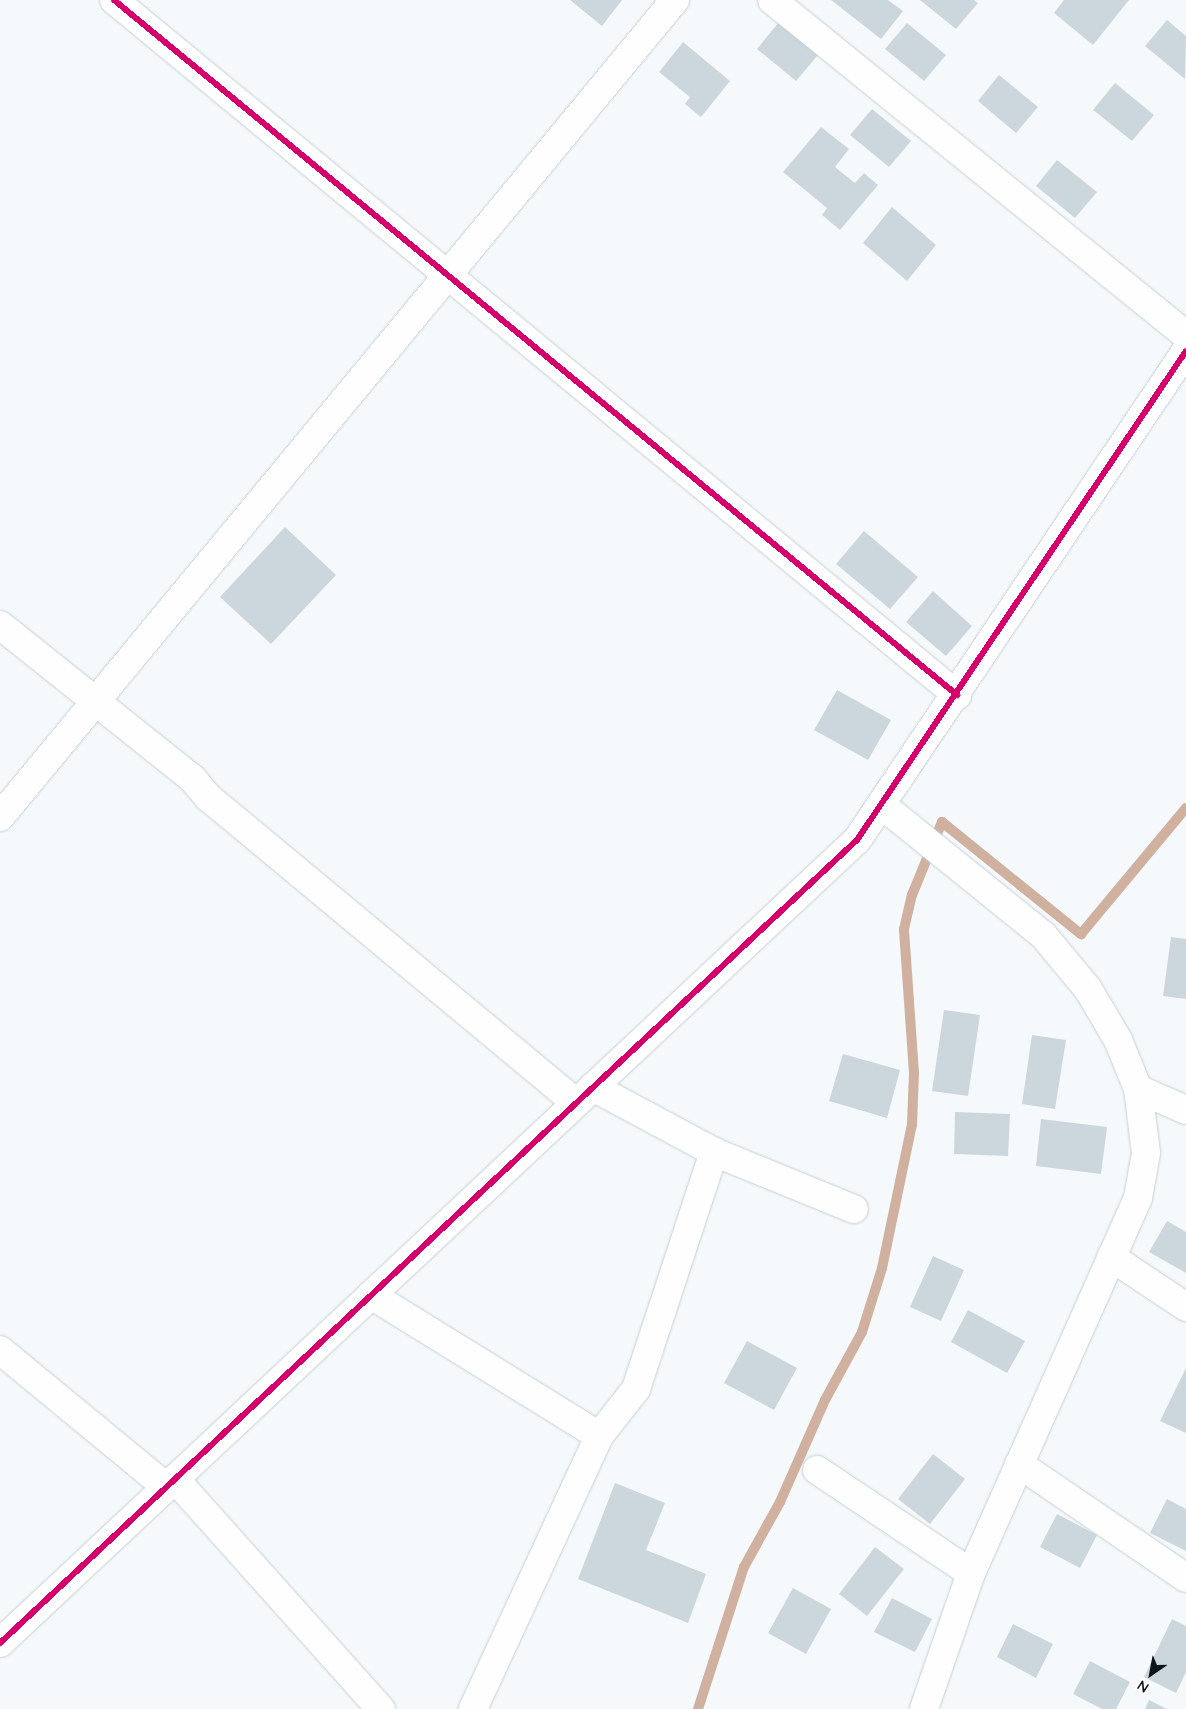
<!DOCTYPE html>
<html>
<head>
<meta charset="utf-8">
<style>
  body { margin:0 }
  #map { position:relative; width:1186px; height:1709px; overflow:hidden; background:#f6f9fb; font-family:Quicksand,sans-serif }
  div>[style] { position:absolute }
  .stream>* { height:10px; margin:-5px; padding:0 5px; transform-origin:5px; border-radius:5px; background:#d0b1a0 }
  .building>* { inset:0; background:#cbd7dd }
  .roads { filter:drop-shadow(0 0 1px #c7cfd2) drop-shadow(0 0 1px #c7cfd2) }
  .minor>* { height:28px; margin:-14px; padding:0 14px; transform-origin:14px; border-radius:14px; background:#fefefe }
  .tertiary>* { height:28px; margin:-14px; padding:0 14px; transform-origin:14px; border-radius:14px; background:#fefefe }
  .cycleway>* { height:6px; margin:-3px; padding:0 3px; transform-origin:3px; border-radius:3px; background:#d6006c }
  span { translate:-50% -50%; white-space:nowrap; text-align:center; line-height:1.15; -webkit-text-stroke:4px #fff; paint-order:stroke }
  .north { position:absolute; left:1126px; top:1649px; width:50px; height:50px; -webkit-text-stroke:4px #fff; paint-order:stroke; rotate:213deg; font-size:14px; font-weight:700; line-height:20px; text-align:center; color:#08151a }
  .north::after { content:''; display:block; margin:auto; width:18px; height:22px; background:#08151a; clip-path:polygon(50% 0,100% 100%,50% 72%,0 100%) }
</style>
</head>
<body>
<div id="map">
  <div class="stream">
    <div style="left:698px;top:1709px;width:149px;rotate:-72.1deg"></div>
    <div style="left:744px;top:1567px;width:74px;rotate:-61deg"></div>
    <div style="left:780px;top:1502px;width:111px;rotate:-66.2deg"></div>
    <div style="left:825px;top:1400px;width:77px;rotate:-61.4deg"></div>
    <div style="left:862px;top:1332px;width:67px;rotate:-72.6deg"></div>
    <div style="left:882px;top:1268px;width:146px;rotate:-78.2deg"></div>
    <div style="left:912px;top:1125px;width:52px;rotate:-87.8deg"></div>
    <div style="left:914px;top:1073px;width:144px;rotate:-94deg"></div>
    <div style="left:904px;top:929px;width:35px;rotate:-77deg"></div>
    <div style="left:912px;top:895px;width:79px;rotate:-67.7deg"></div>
    <div style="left:942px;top:822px;width:179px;rotate:38.9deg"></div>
    <div style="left:1081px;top:934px;width:164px;rotate:-50.2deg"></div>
  </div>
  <div class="building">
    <div style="clip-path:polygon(570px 0,622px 0,602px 26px)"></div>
    <div style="clip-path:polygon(831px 0,888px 0,903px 11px,881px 39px)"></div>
    <div style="clip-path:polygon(920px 0,974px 0,978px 3px,956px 29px)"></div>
    <div style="clip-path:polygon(1064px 0,1129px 0,1093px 45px,1054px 13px)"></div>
    <div style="clip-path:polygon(1167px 20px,1186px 36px,1185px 79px,1145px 46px)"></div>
    <div style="clip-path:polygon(779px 22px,818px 55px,796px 81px,757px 49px)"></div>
    <div style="clip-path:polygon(907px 23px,946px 55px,924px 81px,885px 49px)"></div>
    <div style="clip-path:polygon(683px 42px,730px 81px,701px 117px,685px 104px,690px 97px,659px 72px)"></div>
    <div style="clip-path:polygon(999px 75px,1038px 107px,1016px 133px,978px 101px)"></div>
    <div style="clip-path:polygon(1115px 83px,1154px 115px,1132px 141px,1093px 110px)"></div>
    <div style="clip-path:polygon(872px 109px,911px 141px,889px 167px,850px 135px)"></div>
    <div style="clip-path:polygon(821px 127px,849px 149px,835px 167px,855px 183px,864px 173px,878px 185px,840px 230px,822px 215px,827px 208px,783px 172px)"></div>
    <div style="clip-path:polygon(1057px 160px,1097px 192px,1075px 218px,1036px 186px)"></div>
    <div style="clip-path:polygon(892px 207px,936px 245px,907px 281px,863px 243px)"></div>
    <div style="clip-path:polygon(285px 527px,336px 575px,271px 644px,220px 597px)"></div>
    <div style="clip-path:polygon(864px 531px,918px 577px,890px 609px,836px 564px)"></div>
    <div style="clip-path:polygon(933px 591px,972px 626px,946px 656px,906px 622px)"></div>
    <div style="clip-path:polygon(837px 690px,891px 720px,868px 760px,814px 730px)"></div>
    <div style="clip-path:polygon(1171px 937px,1186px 939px,1186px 999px,1163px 996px)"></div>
    <div style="clip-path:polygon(944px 1010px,980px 1015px,968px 1096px,932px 1091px)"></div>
    <div style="clip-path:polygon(1032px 1035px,1066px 1040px,1055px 1109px,1022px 1104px)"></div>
    <div style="clip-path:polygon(843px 1054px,900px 1070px,887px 1118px,829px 1101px)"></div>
    <div style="clip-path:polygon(955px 1112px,1010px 1114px,1008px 1156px,954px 1154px)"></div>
    <div style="clip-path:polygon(1041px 1119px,1107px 1127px,1101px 1174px,1036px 1166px)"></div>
    <div style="clip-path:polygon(1167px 1221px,1186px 1232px,1186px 1273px,1149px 1252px)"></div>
    <div style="clip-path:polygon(933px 1256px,964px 1270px,941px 1321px,910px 1307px)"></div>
    <div style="clip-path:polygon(968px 1310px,1025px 1341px,1007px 1373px,951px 1342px)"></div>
    <div style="clip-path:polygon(747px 1341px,797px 1368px,774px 1410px,724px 1383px)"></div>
    <div style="clip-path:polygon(1186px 1368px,1186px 1433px,1160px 1421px)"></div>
    <div style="clip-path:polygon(933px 1454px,965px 1479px,930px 1524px,898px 1499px)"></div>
    <div style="clip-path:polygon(615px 1483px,665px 1503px,646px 1550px,706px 1574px,688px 1623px,578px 1579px)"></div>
    <div style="clip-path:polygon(1167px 1499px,1186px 1509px,1186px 1551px,1150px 1533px)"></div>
    <div style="clip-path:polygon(1057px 1514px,1097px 1535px,1080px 1568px,1040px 1547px)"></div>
    <div style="clip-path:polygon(875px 1547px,904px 1569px,867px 1616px,839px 1594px)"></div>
    <div style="clip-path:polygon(793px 1588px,831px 1609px,806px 1654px,768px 1633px)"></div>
    <div style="clip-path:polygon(892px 1598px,932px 1619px,915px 1652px,874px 1632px)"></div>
    <div style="clip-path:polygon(1172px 1619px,1186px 1626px,1186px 1672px,1176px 1693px,1144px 1677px)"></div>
    <div style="clip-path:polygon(1013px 1624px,1053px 1644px,1036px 1678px,997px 1657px)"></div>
    <div style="clip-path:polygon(1090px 1661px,1130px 1682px,1116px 1709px,1102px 1709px,1073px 1694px)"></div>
    <div style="clip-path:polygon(1149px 1700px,1167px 1709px,1145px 1709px)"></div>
  </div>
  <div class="roads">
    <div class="minor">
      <div style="left:114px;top:0;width:1093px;rotate:39.5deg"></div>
      <div style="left:772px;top:0;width:533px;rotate:38.98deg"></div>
      <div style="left:0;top:625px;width:246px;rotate:38.6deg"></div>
      <div style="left:192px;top:778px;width:26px;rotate:50deg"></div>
      <div style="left:209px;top:798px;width:477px;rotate:39.7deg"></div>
      <div style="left:883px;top:806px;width:206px;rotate:38.9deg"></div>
      <div style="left:1043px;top:935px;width:70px;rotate:50.2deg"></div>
      <div style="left:1088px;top:989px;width:59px;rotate:59.5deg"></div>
      <div style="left:1118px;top:1040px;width:53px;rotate:67.8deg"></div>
      <div style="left:1138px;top:1089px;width:64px;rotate:82.9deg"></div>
      <div style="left:1146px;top:1153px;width:46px;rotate:100.1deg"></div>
      <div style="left:1138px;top:1198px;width:411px;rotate:114deg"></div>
      <div style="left:971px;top:1573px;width:144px;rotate:109.1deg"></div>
      <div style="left:0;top:817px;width:1060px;rotate:-50.44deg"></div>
      <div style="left:593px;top:1087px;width:137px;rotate:28.2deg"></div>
      <div style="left:714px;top:1152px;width:151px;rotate:22.2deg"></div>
      <div style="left:1138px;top:1089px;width:52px;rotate:23.6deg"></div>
      <div style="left:1111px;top:1257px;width:90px;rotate:33.7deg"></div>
      <div style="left:371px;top:1295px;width:268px;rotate:31.7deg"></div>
      <div style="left:1019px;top:1464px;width:202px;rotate:34.3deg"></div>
      <div style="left:817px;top:1470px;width:185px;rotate:33.8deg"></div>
      <div style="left:175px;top:1479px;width:309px;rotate:48.2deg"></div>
      <div style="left:473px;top:1709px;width:301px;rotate:-65.2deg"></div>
      <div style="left:599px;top:1436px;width:60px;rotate:-51.8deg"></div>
      <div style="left:636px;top:1389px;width:250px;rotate:-71.8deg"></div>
    </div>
    <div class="tertiary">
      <div style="left:0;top:1350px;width:215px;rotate:39.5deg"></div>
      <div style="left:0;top:1643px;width:1174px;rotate:-43.14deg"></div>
      <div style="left:857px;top:840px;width:589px;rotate:-56.07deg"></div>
    </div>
  </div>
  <div class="cycleway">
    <div style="left:114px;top:0;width:1093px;rotate:39.5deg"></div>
    <div style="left:0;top:1643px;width:1174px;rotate:-43.14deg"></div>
    <div style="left:857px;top:840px;width:589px;rotate:-56.07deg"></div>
  </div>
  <div class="north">N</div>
</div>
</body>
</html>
